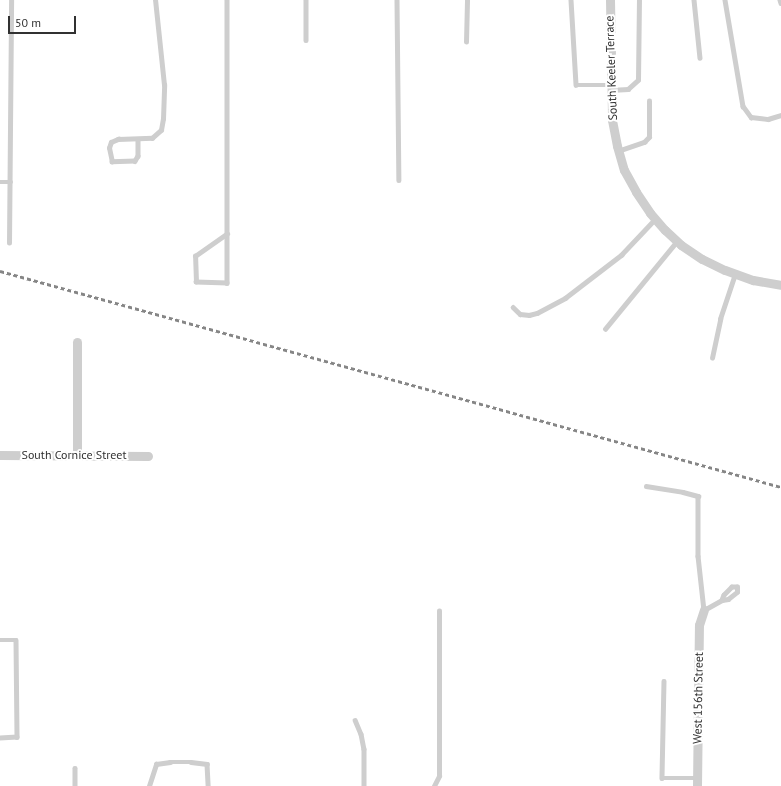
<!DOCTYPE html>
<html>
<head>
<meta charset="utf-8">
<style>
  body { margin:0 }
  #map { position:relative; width:781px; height:786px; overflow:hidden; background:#fff; font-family:"PT Sans",sans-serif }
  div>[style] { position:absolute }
  .service>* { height:4.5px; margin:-2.25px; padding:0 2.25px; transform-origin:2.25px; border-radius:2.25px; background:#cecece }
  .minor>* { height:9px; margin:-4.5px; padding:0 4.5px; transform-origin:4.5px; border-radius:4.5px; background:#cecece }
  .rail>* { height:2.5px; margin-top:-1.25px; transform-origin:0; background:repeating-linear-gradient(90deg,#868686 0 4px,transparent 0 7px) }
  span { translate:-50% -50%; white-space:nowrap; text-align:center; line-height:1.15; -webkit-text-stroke:4px #fff; paint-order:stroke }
  .street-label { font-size:12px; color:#313131 }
  .scale { position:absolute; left:8px; top:16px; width:68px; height:18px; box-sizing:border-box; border:2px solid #313131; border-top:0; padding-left:5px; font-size:12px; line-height:14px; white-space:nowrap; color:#313131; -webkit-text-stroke:3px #fff; paint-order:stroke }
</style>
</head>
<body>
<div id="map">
  <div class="service">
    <div style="left:227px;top:0;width:283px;rotate:90deg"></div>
    <div style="left:227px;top:283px;width:31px;rotate:-178deg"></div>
    <div style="left:196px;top:282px;width:26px;rotate:-92deg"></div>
    <div style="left:195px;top:256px;width:39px;rotate:-35deg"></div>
    <div style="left:306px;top:0;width:40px;rotate:90deg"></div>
    <div style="left:397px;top:0;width:180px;rotate:89.4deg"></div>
    <div style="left:571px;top:0;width:85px;rotate:86.6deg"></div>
    <div style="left:576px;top:85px;width:34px"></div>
    <div style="left:694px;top:0;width:58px;rotate:84.1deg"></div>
    <div style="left:725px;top:0;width:108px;rotate:80.4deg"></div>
    <div style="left:743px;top:106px;width:14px;rotate:54deg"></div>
    <div style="left:751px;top:117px;width:17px;rotate:7deg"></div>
    <div style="left:768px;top:119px;width:14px;rotate:-17deg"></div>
    <div style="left:780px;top:0;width:3px;rotate:72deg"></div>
    <div style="left:466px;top:42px;width:42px;rotate:-88.6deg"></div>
    <div style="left:610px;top:90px;width:18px;rotate:-3deg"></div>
    <div style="left:628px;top:89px;width:13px;rotate:-42deg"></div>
    <div style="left:638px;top:80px;width:80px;rotate:-89.3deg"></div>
    <div style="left:138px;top:140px;width:16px;rotate:90deg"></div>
    <div style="left:138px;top:156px;width:6px;rotate:121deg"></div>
    <div style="left:135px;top:161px;width:23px;rotate:178deg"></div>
    <div style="left:112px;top:162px;width:14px;rotate:-102deg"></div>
    <div style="left:109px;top:148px;width:6px;rotate:-72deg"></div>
    <div style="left:111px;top:142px;width:8px;rotate:-23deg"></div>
    <div style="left:118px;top:139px;width:34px;rotate:-2deg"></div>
    <div style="left:152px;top:138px;width:12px;rotate:-42deg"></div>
    <div style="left:161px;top:130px;width:11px;rotate:-80deg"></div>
    <div style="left:163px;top:119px;width:34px;rotate:-88deg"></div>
    <div style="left:164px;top:85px;width:85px;rotate:-96deg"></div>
    <div style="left:618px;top:151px;width:28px;rotate:-19deg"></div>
    <div style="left:644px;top:142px;width:7px;rotate:-45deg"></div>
    <div style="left:649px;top:137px;width:36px;rotate:-90deg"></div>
    <div style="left:0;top:182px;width:11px"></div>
    <div style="left:9px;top:243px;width:243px;rotate:-89.5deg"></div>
    <div style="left:513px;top:307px;width:10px;rotate:45deg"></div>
    <div style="left:520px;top:314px;width:9px;rotate:6deg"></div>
    <div style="left:529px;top:315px;width:8px;rotate:-14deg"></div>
    <div style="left:537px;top:313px;width:32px;rotate:-28deg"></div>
    <div style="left:565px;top:298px;width:71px;rotate:-37.5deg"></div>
    <div style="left:621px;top:255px;width:50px;rotate:-46.6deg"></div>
    <div style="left:605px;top:329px;width:114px;rotate:-50.7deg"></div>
    <div style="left:712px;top:358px;width:40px;rotate:-78deg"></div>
    <div style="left:720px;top:319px;width:47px;rotate:-71.6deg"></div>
    <div style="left:646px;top:486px;width:37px;rotate:9deg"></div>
    <div style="left:683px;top:492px;width:16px;rotate:15deg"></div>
    <div style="left:698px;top:496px;width:60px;rotate:90deg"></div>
    <div style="left:698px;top:556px;width:54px;rotate:83.7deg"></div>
    <div style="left:704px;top:610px;width:21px;rotate:-29deg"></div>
    <div style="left:722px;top:600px;width:6px;rotate:-9deg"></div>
    <div style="left:728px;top:599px;width:11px;rotate:-38deg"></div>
    <div style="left:737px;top:592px;width:5px;rotate:-90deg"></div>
    <div style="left:737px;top:587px;width:5px;rotate:180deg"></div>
    <div style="left:732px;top:587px;width:11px;rotate:135deg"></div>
    <div style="left:724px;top:595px;width:5px;rotate:112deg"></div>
    <div style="left:0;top:640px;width:16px"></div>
    <div style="left:16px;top:640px;width:97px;rotate:89.4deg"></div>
    <div style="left:17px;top:737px;width:17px;rotate:177deg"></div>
    <div style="left:664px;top:681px;width:97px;rotate:91.2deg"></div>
    <div style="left:662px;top:778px;width:35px"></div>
    <div style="left:355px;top:720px;width:15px;rotate:67deg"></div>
    <div style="left:361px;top:734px;width:15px;rotate:79deg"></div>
    <div style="left:364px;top:749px;width:37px;rotate:90deg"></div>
    <div style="left:75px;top:768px;width:18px;rotate:90deg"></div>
    <div style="left:149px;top:786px;width:23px;rotate:-72deg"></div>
    <div style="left:156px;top:764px;width:14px;rotate:-8deg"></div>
    <div style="left:170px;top:762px;width:21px"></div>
    <div style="left:191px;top:762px;width:16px;rotate:7deg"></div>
    <div style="left:207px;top:764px;width:22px;rotate:87deg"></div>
    <div style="left:434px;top:786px;width:11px;rotate:-63deg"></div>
    <div style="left:439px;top:776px;width:165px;rotate:-90deg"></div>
  </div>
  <div class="minor">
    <div style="left:610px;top:0;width:120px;rotate:89deg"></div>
    <div style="left:612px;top:120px;width:26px;rotate:79deg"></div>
    <div style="left:617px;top:146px;width:25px;rotate:74deg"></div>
    <div style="left:624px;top:170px;width:25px;rotate:61deg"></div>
    <div style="left:636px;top:192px;width:25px;rotate:56deg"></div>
    <div style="left:650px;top:213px;width:23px;rotate:49deg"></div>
    <div style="left:665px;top:230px;width:22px;rotate:43deg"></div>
    <div style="left:681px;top:245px;width:25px;rotate:34deg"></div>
    <div style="left:702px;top:259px;width:25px;rotate:26deg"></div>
    <div style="left:725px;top:270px;width:30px;rotate:20deg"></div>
    <div style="left:753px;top:280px;width:28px;rotate:10deg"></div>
    <div style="left:77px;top:342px;width:113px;rotate:90deg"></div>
    <div style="left:0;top:455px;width:148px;rotate:0.4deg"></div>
    <div style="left:697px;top:786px;width:161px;rotate:-89.3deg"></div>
    <div style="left:699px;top:625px;width:16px;rotate:-72deg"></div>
  </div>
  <div class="rail">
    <div style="left:0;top:271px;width:810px;rotate:15.46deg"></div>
  </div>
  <div class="street-label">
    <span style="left:611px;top:68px;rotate:-92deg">South Keeler Terrace</span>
    <span style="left:74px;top:455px">South Cornice Street</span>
    <span style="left:698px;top:698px;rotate:-89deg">West 156th Street</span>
  </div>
  <div class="scale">50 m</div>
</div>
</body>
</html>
